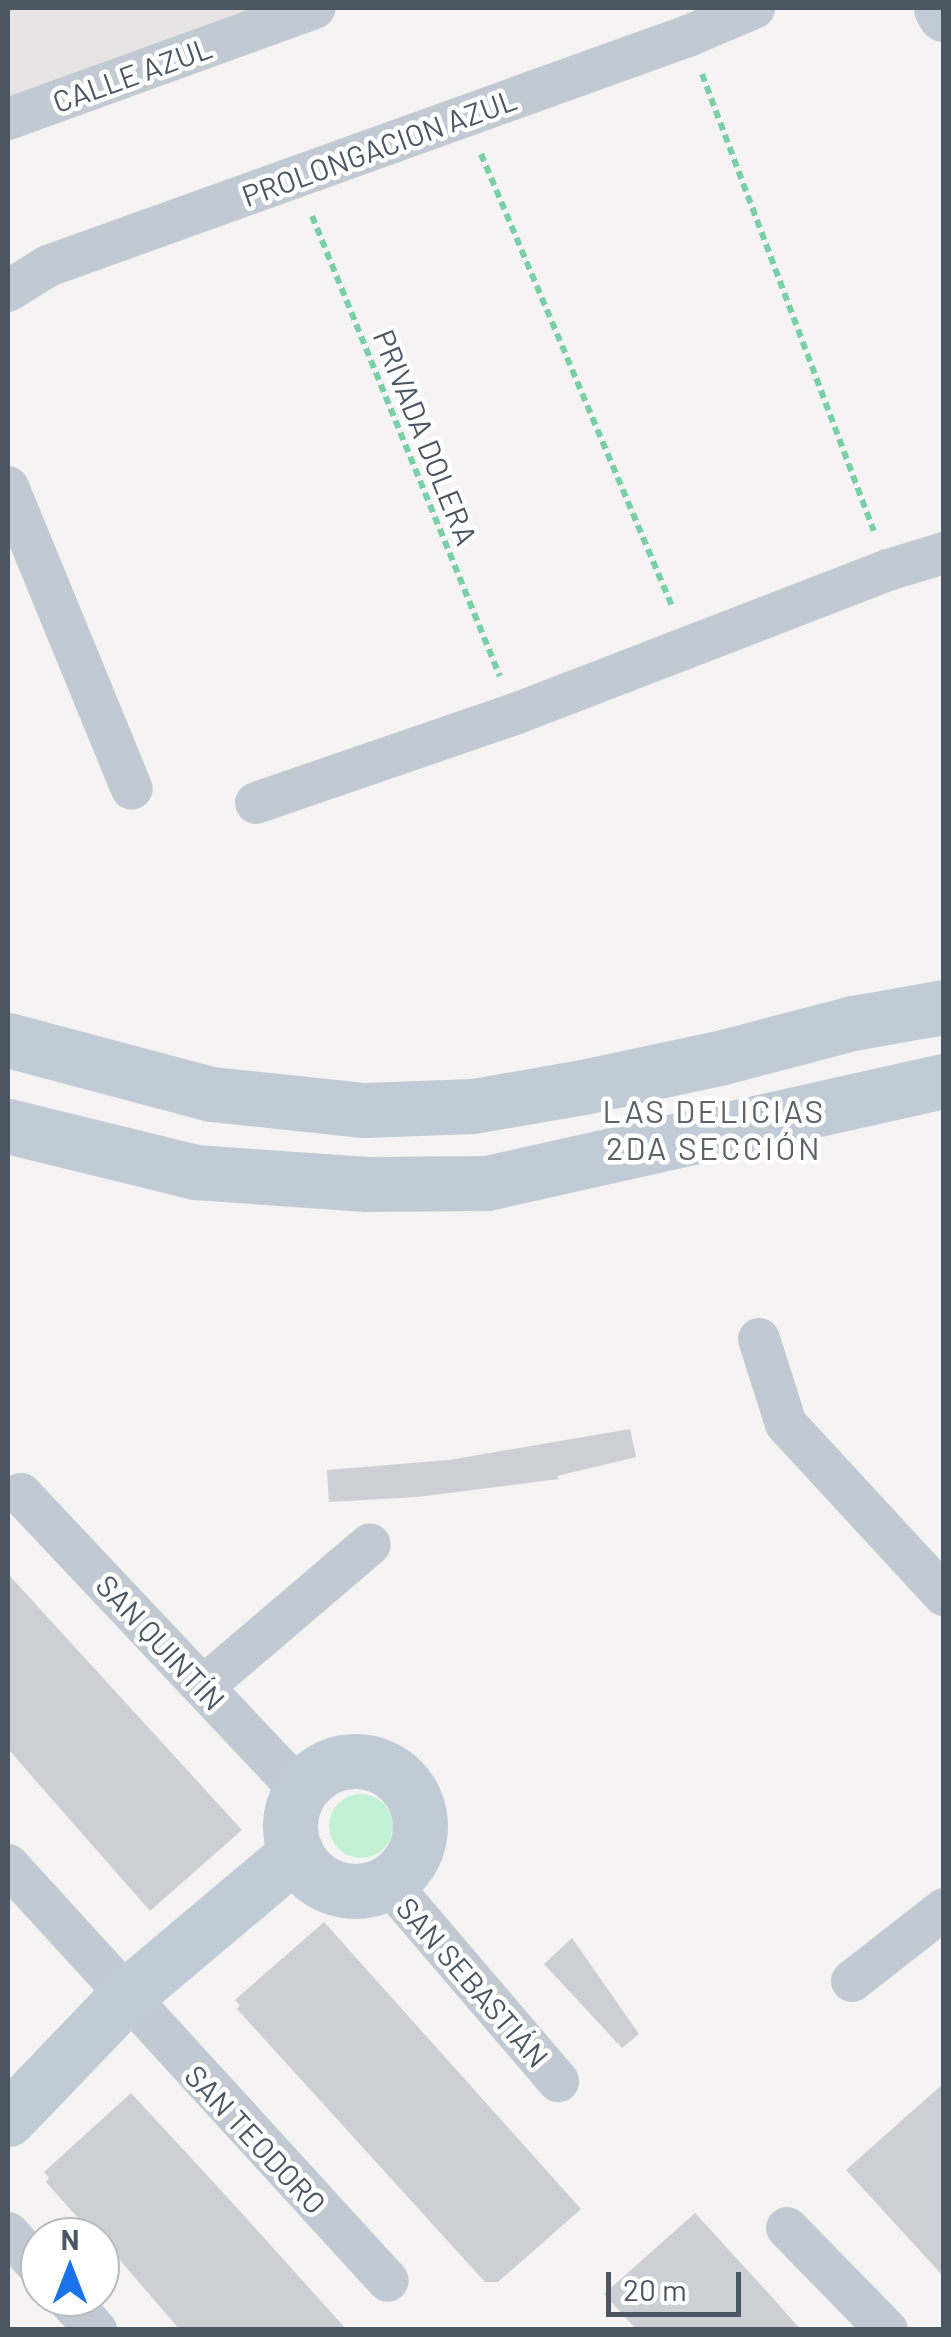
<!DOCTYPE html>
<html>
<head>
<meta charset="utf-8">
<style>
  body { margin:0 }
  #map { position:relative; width:951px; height:2337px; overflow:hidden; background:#f5f3f3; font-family:Barlow,sans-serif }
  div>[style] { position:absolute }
  .education>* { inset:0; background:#e6e4e5 }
  .green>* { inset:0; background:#c3f1d5 }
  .round { border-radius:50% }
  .building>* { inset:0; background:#cdcfd5 }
  .path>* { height:6px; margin-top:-3px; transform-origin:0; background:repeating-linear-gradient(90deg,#7ad0a6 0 8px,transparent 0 13px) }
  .street>* { height:42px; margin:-21px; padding:0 21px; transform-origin:21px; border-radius:21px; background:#c1cad2 }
  .secondary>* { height:55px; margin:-27.5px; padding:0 27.5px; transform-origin:27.5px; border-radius:27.5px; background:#c1cbd6 }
  .secondary>.ring { margin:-27.5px; padding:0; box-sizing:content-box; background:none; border:55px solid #c1cbd6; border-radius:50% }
  span { translate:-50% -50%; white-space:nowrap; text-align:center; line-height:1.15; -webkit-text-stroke:9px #fff; paint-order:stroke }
  .street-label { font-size:30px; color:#4a5661 }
  .neighbourhood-label { font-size:32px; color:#5f6368; letter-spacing:2.5px }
  .frame { position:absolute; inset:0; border:10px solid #4a5661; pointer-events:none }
  .north { position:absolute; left:20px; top:2217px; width:100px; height:100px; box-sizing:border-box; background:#fff; border:2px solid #b7bbc0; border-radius:50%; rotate:0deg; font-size:28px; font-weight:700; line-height:40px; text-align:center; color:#4a5661 }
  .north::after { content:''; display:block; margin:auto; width:35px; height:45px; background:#1a73e8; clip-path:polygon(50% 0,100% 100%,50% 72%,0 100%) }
  .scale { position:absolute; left:606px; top:2272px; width:135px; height:45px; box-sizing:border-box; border:5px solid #4a5661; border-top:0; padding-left:12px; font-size:30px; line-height:35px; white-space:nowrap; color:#4a5661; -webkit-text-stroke:8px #fff; paint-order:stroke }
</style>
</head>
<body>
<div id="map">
  <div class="education">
    <div style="clip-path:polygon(8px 8px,259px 8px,8px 100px)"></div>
  </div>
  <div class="green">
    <div class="round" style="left:329px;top:1794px;width:64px;height:64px"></div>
  </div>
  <div class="building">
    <div style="clip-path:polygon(630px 1429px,636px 1457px,557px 1476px,559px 1479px,417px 1497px,329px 1502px,327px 1470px,449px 1460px)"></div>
    <div style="clip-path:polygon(8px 1574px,242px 1830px,150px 1911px,8px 1749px)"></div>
    <div style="clip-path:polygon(324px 1922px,581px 2209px,498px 2282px,485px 2282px,237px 2009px,240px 2005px,235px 2000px)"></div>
    <div style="clip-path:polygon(572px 1938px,639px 2034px,622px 2048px,544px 1964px)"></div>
    <div style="clip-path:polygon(944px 2083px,944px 2277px,846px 2170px)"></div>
    <div style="clip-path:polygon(131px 2093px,228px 2198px,347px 2330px,180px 2330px,100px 2237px,95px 2237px,46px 2182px,49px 2178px,44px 2172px)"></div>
    <div style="clip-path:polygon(695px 2213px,771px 2296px,801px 2330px,637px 2330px,604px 2294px)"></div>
  </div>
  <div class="path">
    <div style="left:702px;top:74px;width:488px;rotate:69.4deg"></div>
    <div style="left:481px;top:154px;width:493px;rotate:67.1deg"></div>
    <div style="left:312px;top:216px;width:497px;rotate:67.8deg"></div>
  </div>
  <div class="street">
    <div style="left:8px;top:119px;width:326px;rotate:-19.9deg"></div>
    <div style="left:8px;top:291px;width:47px;rotate:-32deg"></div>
    <div style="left:48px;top:266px;width:680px;rotate:-19.77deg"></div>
    <div style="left:688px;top:36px;width:72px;rotate:-23deg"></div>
    <div style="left:8px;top:487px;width:326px;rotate:67.7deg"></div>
    <div style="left:256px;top:803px;width:274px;rotate:-19deg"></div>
    <div style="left:515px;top:714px;width:400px;rotate:-21.1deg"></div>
    <div style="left:888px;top:570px;width:59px;rotate:-16.9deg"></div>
    <div style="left:759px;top:1339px;width:89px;rotate:72.4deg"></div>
    <div style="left:786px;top:1424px;width:233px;rotate:47.3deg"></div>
    <div style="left:21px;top:1494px;width:408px;rotate:46.7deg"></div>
    <div style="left:204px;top:1686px;width:218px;rotate:-40.5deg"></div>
    <div style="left:8px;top:1865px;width:563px;rotate:47.59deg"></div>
    <div style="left:388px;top:1882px;width:262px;rotate:49.5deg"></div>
    <div style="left:852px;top:1981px;width:117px;rotate:-38deg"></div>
    <div style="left:787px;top:2228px;width:143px;rotate:45.6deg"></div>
    <div style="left:8px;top:2233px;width:47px;rotate:47.6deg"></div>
    <div style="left:66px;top:2297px;width:45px;rotate:47.7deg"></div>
  </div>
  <div class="secondary">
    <div style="left:941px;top:8px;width:7px;rotate:63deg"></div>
    <div style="left:8px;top:1040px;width:210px;rotate:14.9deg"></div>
    <div style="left:211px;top:1094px;width:154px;rotate:6deg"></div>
    <div style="left:364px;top:1110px;width:109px;rotate:-2.1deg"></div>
    <div style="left:473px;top:1106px;width:112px;rotate:-9.8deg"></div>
    <div style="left:583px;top:1087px;width:143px;rotate:-12.1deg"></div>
    <div style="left:723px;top:1057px;width:134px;rotate:-14.7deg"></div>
    <div style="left:853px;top:1023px;width:92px;rotate:-10deg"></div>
    <div style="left:8px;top:1126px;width:193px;rotate:13.8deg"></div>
    <div style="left:195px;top:1172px;width:172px;rotate:4deg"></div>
    <div style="left:367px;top:1184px;width:120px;rotate:-0.5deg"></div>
    <div style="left:487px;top:1183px;width:468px;rotate:-12.6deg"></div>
    <div class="ring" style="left:290px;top:1761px;width:75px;height:75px"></div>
    <div style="left:8px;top:2119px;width:169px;rotate:-46.2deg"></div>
    <div style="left:125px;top:1997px;width:224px;rotate:-40.1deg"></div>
  </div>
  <div class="street-label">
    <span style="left:132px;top:74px;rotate:-20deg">CALLE AZUL</span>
    <span style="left:379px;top:147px;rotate:-20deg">PROLONGACION AZUL</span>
    <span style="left:426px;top:437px;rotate:68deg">PRIVADA DOLERA</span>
    <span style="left:161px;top:1642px;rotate:47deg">SAN QUINTÍN</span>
    <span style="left:473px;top:1982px;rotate:49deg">SAN SEBASTIÁN</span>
    <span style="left:256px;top:2139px;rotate:47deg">SAN TEODORO</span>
  </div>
  <div class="neighbourhood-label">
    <span style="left:714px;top:1129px">LAS DELICIAS<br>2DA SECCIÓN</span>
  </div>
  <div class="frame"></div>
  <div class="north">N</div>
  <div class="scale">20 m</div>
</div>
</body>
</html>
